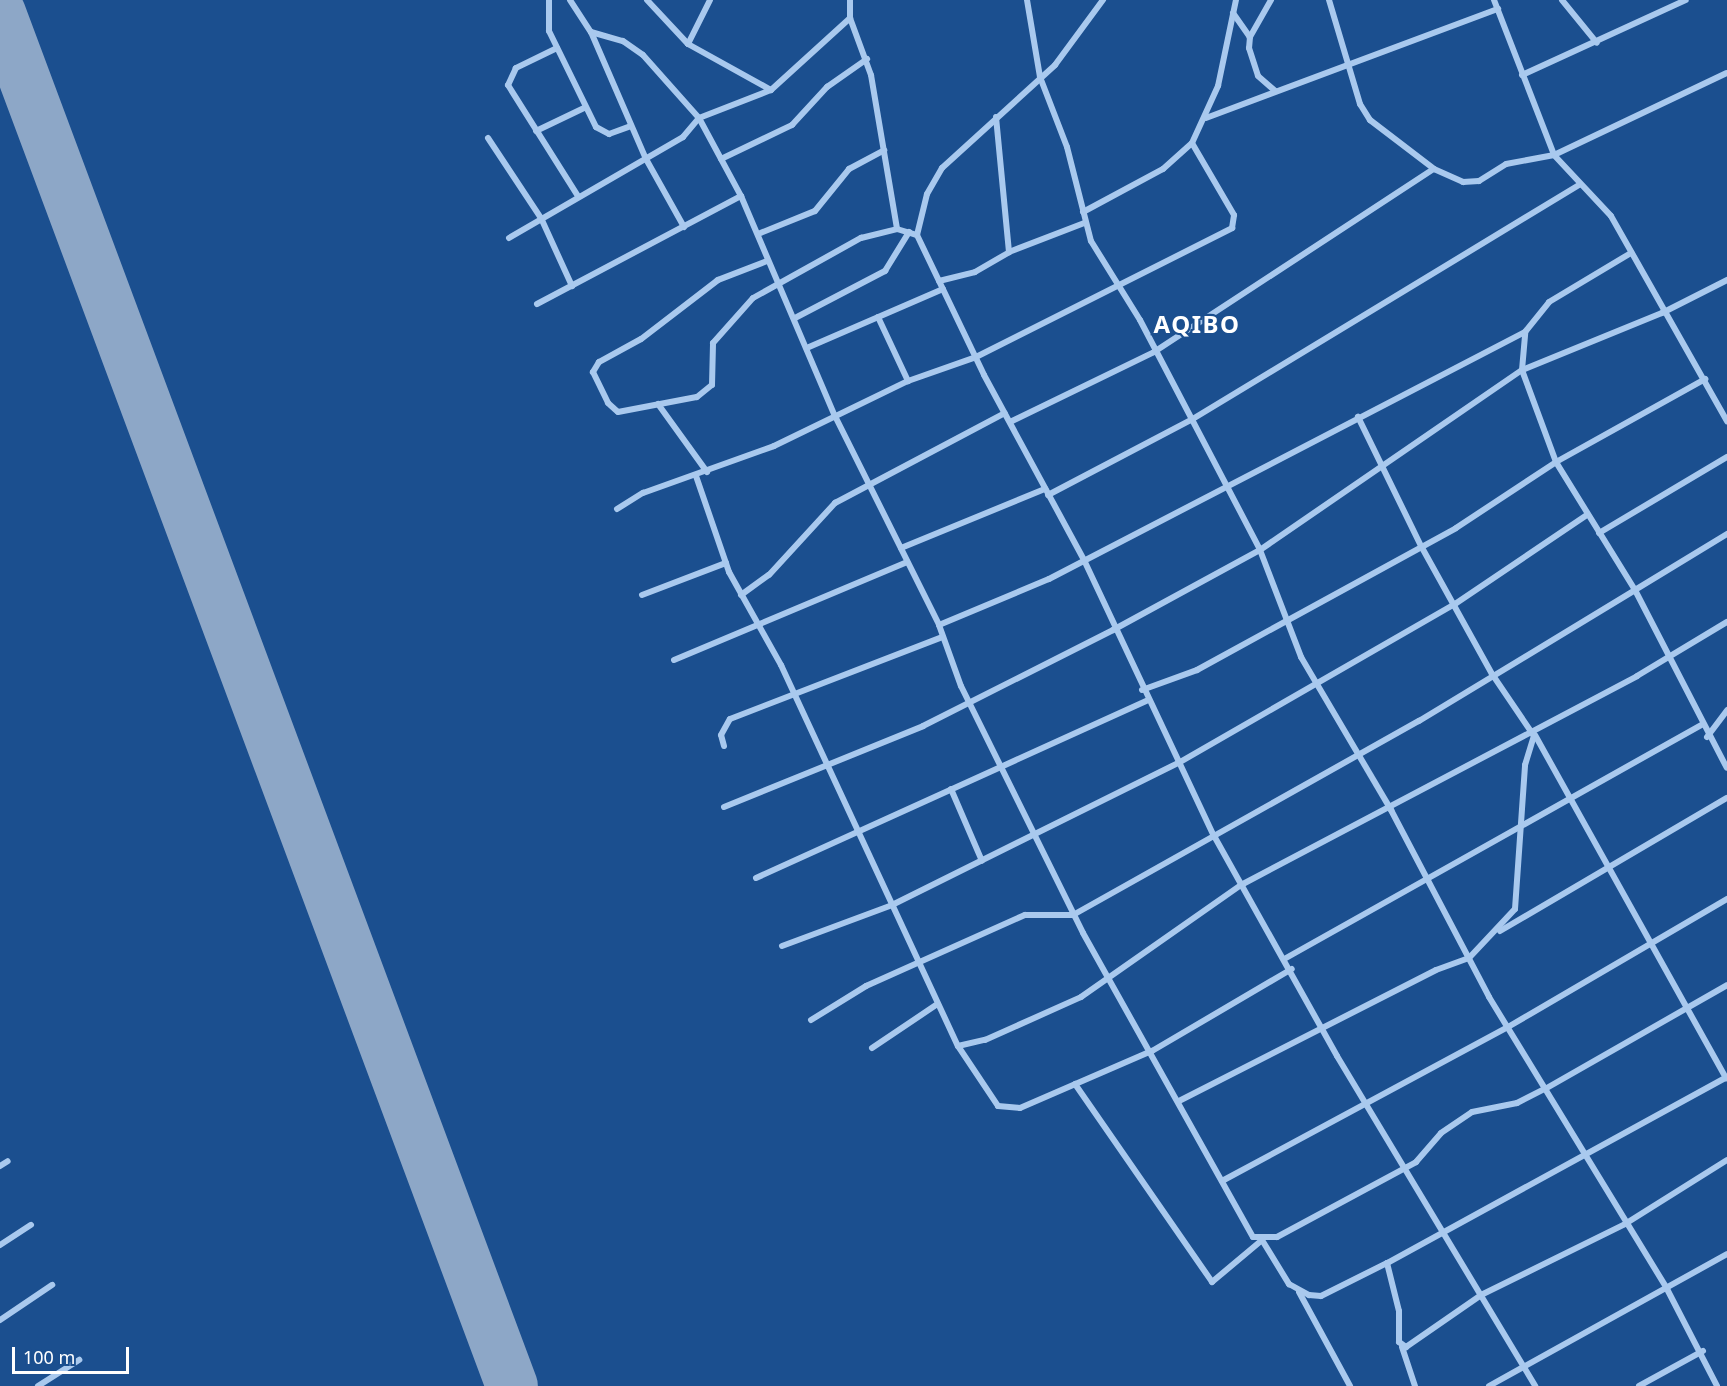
<!DOCTYPE html>
<html>
<head>
<meta charset="utf-8">
<style>
  body { margin:0 }
  #map { position:relative; width:1727px; height:1386px; overflow:hidden; background:#1b4f8f; font-family:"Noto Sans",sans-serif }
  div>[style] { position:absolute }
  .runway>* { height:52px; margin:-26px; padding:0 26px; transform-origin:26px; border-radius:26px; background:#8da7c7 }
  .street>* { height:6px; margin:-3px; padding:0 3px; transform-origin:3px; border-radius:3px; background:#a9c9ee }
  span { translate:-50% -50%; white-space:nowrap; text-align:center; line-height:1.15; -webkit-text-stroke:4.5px #1b4f8f; paint-order:stroke }
  .district-label { font-size:24px; color:#fff; font-weight:700; letter-spacing:1.5px }
  .scale { position:absolute; left:12px; top:1347px; width:117px; height:27px; box-sizing:border-box; border:3px solid #fff; border-top:0; padding-left:8px; font-size:18px; line-height:21px; white-space:nowrap; color:#fff; -webkit-text-stroke:4px #1b4f8f; paint-order:stroke }
</style>
</head>
<body>
<div id="map">
  <div class="runway">
    <div style="left:0;top:13px;width:1465px;rotate:69.55deg"></div>
  </div>
  <div class="street">
    <div style="left:549px;top:0;width:31px;rotate:90deg"></div>
    <div style="left:549px;top:31px;width:107px;rotate:63.9deg"></div>
    <div style="left:596px;top:127px;width:15px;rotate:28deg"></div>
    <div style="left:609px;top:134px;width:23px;rotate:-20deg"></div>
    <div style="left:570px;top:0;width:38px;rotate:57deg"></div>
    <div style="left:591px;top:32px;width:33px;rotate:16deg"></div>
    <div style="left:623px;top:41px;width:24px;rotate:35deg"></div>
    <div style="left:643px;top:55px;width:84px;rotate:48.4deg"></div>
    <div style="left:699px;top:118px;width:89px;rotate:61.7deg"></div>
    <div style="left:741px;top:196px;width:239px;rotate:66.9deg"></div>
    <div style="left:835px;top:416px;width:233px;rotate:63.5deg"></div>
    <div style="left:939px;top:625px;width:119px;rotate:-22.7deg"></div>
    <div style="left:1049px;top:579px;width:536px;rotate:-27.43deg"></div>
    <div style="left:647px;top:0;width:60px;rotate:47deg"></div>
    <div style="left:688px;top:44px;width:95px;rotate:29deg"></div>
    <div style="left:850px;top:0;width:18px;rotate:90deg"></div>
    <div style="left:850px;top:18px;width:61px;rotate:69.8deg"></div>
    <div style="left:871px;top:75px;width:156px;rotate:80.4deg"></div>
    <div style="left:1027px;top:0;width:78px;rotate:80.4deg"></div>
    <div style="left:1040px;top:77px;width:75px;rotate:68.9deg"></div>
    <div style="left:1067px;top:147px;width:97px;rotate:75.7deg"></div>
    <div style="left:1091px;top:241px;width:93px;rotate:58.2deg"></div>
    <div style="left:1140px;top:320px;width:259px;rotate:62.4deg"></div>
    <div style="left:1260px;top:550px;width:115px;rotate:69deg"></div>
    <div style="left:1301px;top:657px;width:178px;rotate:59.5deg"></div>
    <div style="left:1391px;top:810px;width:211px;rotate:62.3deg"></div>
    <div style="left:1489px;top:997px;width:342px;rotate:58.6deg"></div>
    <div style="left:1667px;top:1289px;width:109px;rotate:62.7deg"></div>
    <div style="left:1271px;top:0;width:43px;rotate:119.6deg"></div>
    <div style="left:1250px;top:37px;width:11px;rotate:95deg"></div>
    <div style="left:1249px;top:48px;width:29px;rotate:72deg"></div>
    <div style="left:1258px;top:76px;width:23px;rotate:41deg"></div>
    <div style="left:1329px;top:0;width:109px;rotate:73.4deg"></div>
    <div style="left:1360px;top:104px;width:19px;rotate:58deg"></div>
    <div style="left:1370px;top:120px;width:81px;rotate:37.4deg"></div>
    <div style="left:1434px;top:169px;width:32px;rotate:24deg"></div>
    <div style="left:1463px;top:182px;width:16px;rotate:-4deg"></div>
    <div style="left:1479px;top:181px;width:32px;rotate:-32deg"></div>
    <div style="left:1506px;top:164px;width:49px;rotate:-10.6deg"></div>
    <div style="left:1554px;top:155px;width:191px;rotate:-25.4deg"></div>
    <div style="left:1494px;top:0;width:166px;rotate:68.8deg"></div>
    <div style="left:1554px;top:155px;width:83px;rotate:46.9deg"></div>
    <div style="left:1611px;top:216px;width:236px;rotate:60.5deg"></div>
    <div style="left:1562px;top:0;width:55px;rotate:50.9deg"></div>
    <div style="left:1233px;top:13px;width:29px;rotate:55deg"></div>
    <div style="left:591px;top:32px;width:138px;rotate:66.6deg"></div>
    <div style="left:646px;top:159px;width:78px;rotate:60.8deg"></div>
    <div style="left:688px;top:44px;width:49px;rotate:-63.4deg"></div>
    <div style="left:557px;top:48px;width:46px;rotate:154deg"></div>
    <div style="left:516px;top:68px;width:19px;rotate:115deg"></div>
    <div style="left:508px;top:85px;width:131px;rotate:57.8deg"></div>
    <div style="left:1522px;top:75px;width:180px;rotate:-24.6deg"></div>
    <div style="left:996px;top:117px;width:136px;rotate:84.5deg"></div>
    <div style="left:1206px;top:118px;width:312px;rotate:-20.5deg"></div>
    <div style="left:536px;top:131px;width:55px;rotate:-25.6deg"></div>
    <div style="left:488px;top:138px;width:96px;rotate:56.5deg"></div>
    <div style="left:541px;top:218px;width:75px;rotate:65.5deg"></div>
    <div style="left:721px;top:159px;width:79px;rotate:-25.6deg"></div>
    <div style="left:792px;top:125px;width:52px;rotate:-47.4deg"></div>
    <div style="left:827px;top:87px;width:49px;rotate:-35deg"></div>
    <div style="left:1083px;top:212px;width:91px;rotate:-28.3deg"></div>
    <div style="left:1163px;top:169px;width:39px;rotate:-42deg"></div>
    <div style="left:758px;top:234px;width:61px;rotate:-22deg"></div>
    <div style="left:815px;top:211px;width:54px;rotate:-51deg"></div>
    <div style="left:849px;top:169px;width:40px;rotate:-28deg"></div>
    <div style="left:917px;top:235px;width:42px;rotate:-76.3deg"></div>
    <div style="left:927px;top:194px;width:30px;rotate:-60deg"></div>
    <div style="left:942px;top:168px;width:153px;rotate:-42.3deg"></div>
    <div style="left:1055px;top:65px;width:81px;rotate:-53.6deg"></div>
    <div style="left:509px;top:238px;width:201px;rotate:-30.1deg"></div>
    <div style="left:683px;top:137px;width:25px;rotate:-50deg"></div>
    <div style="left:699px;top:118px;width:77px;rotate:-21.3deg"></div>
    <div style="left:771px;top:90px;width:107px;rotate:-42.3deg"></div>
    <div style="left:767px;top:261px;width:53px;rotate:158.8deg"></div>
    <div style="left:718px;top:280px;width:97px;rotate:142.5deg"></div>
    <div style="left:641px;top:339px;width:48px;rotate:151.3deg"></div>
    <div style="left:599px;top:362px;width:12px;rotate:121deg"></div>
    <div style="left:593px;top:372px;width:34px;rotate:64deg"></div>
    <div style="left:608px;top:403px;width:13px;rotate:42deg"></div>
    <div style="left:618px;top:412px;width:80px;rotate:-10.8deg"></div>
    <div style="left:697px;top:397px;width:19px;rotate:-39deg"></div>
    <div style="left:712px;top:385px;width:42px;rotate:-88.6deg"></div>
    <div style="left:713px;top:343px;width:60px;rotate:-48.4deg"></div>
    <div style="left:753px;top:298px;width:124px;rotate:-29.1deg"></div>
    <div style="left:861px;top:238px;width:37px;rotate:-14deg"></div>
    <div style="left:897px;top:229px;width:21px;rotate:17deg"></div>
    <div style="left:917px;top:235px;width:155px;rotate:64.4deg"></div>
    <div style="left:984px;top:375px;width:210px;rotate:61.6deg"></div>
    <div style="left:1084px;top:560px;width:303px;rotate:64.8deg"></div>
    <div style="left:1213px;top:834px;width:254px;rotate:60.8deg"></div>
    <div style="left:1337px;top:1056px;width:385px;rotate:59deg"></div>
    <div style="left:939px;top:281px;width:37px;rotate:-14deg"></div>
    <div style="left:975px;top:272px;width:39px;rotate:-30deg"></div>
    <div style="left:1009px;top:252px;width:80px;rotate:-21.1deg"></div>
    <div style="left:537px;top:304px;width:231px;rotate:-27.9deg"></div>
    <div style="left:878px;top:317px;width:71px;rotate:64.9deg"></div>
    <div style="left:795px;top:318px;width:102px;rotate:-27.6deg"></div>
    <div style="left:885px;top:271px;width:46px;rotate:-58.4deg"></div>
    <div style="left:809px;top:347px;width:146px;rotate:-23.4deg"></div>
    <div style="left:658px;top:404px;width:84px;rotate:54.2deg"></div>
    <div style="left:1010px;top:422px;width:160px;rotate:-25.9deg"></div>
    <div style="left:1154px;top:352px;width:334px;rotate:-33.2deg"></div>
    <div style="left:696px;top:476px;width:102px;rotate:71deg"></div>
    <div style="left:729px;top:572px;width:107px;rotate:60.8deg"></div>
    <div style="left:781px;top:665px;width:420px;rotate:65.1deg"></div>
    <div style="left:958px;top:1046px;width:28px;rotate:-13deg"></div>
    <div style="left:985px;top:1040px;width:105px;rotate:-24.1deg"></div>
    <div style="left:1081px;top:997px;width:195px;rotate:-35deg"></div>
    <div style="left:1241px;top:885px;width:448px;rotate:-27.8deg"></div>
    <div style="left:1637px;top:676px;width:105px;rotate:-31deg"></div>
    <div style="left:1048px;top:495px;width:161px;rotate:-27.7deg"></div>
    <div style="left:1191px;top:420px;width:455px;rotate:-31.2deg"></div>
    <div style="left:617px;top:509px;width:31px;rotate:-32deg"></div>
    <div style="left:643px;top:493px;width:139px;rotate:-19.7deg"></div>
    <div style="left:774px;top:446px;width:149px;rotate:-25.9deg"></div>
    <div style="left:908px;top:381px;width:72px;rotate:-19.4deg"></div>
    <div style="left:976px;top:357px;width:287px;rotate:-26.7deg"></div>
    <div style="left:1232px;top:228px;width:13px;rotate:-81deg"></div>
    <div style="left:1234px;top:215px;width:83px;rotate:-120.3deg"></div>
    <div style="left:1192px;top:143px;width:63px;rotate:-65.5deg"></div>
    <div style="left:1218px;top:86px;width:88px;rotate:-78.2deg"></div>
    <div style="left:1599px;top:533px;width:149px;rotate:-30.7deg"></div>
    <div style="left:1727px;top:534px;width:108px;rotate:148.7deg"></div>
    <div style="left:1635px;top:590px;width:200px;rotate:62.7deg"></div>
    <div style="left:901px;top:548px;width:156px;rotate:-22.3deg"></div>
    <div style="left:642px;top:595px;width:90px;rotate:-20.9deg"></div>
    <div style="left:741px;top:595px;width:34px;rotate:-36deg"></div>
    <div style="left:769px;top:575px;width:98px;rotate:-47.5deg"></div>
    <div style="left:835px;top:503px;width:192px;rotate:-27.9deg"></div>
    <div style="left:939px;top:625px;width:65px;rotate:70.2deg"></div>
    <div style="left:961px;top:686px;width:275px;rotate:63.7deg"></div>
    <div style="left:1083px;top:933px;width:348px;rotate:60.8deg"></div>
    <div style="left:1253px;top:1237px;width:24px"></div>
    <div style="left:1277px;top:1237px;width:158px;rotate:-28.3deg"></div>
    <div style="left:1416px;top:1162px;width:38px;rotate:-49deg"></div>
    <div style="left:1441px;top:1133px;width:37px;rotate:-34deg"></div>
    <div style="left:1472px;top:1112px;width:46px;rotate:-11.3deg"></div>
    <div style="left:1517px;top:1103px;width:31px;rotate:-27deg"></div>
    <div style="left:1545px;top:1089px;width:210px;rotate:-29.7deg"></div>
    <div style="left:674px;top:660px;width:253px;rotate:-22.8deg"></div>
    <div style="left:1142px;top:690px;width:59px;rotate:-20deg"></div>
    <div style="left:1197px;top:670px;width:295px;rotate:-28.7deg"></div>
    <div style="left:1456px;top:528px;width:120px;rotate:-33.4deg"></div>
    <div style="left:1556px;top:462px;width:171px;rotate:-29.1deg"></div>
    <div style="left:1535px;top:735px;width:393px;rotate:60.9deg"></div>
    <div style="left:1707px;top:737px;width:34px;rotate:-53deg"></div>
    <div style="left:724px;top:746px;width:11px;rotate:-105deg"></div>
    <div style="left:721px;top:735px;width:18px;rotate:-61deg"></div>
    <div style="left:730px;top:719px;width:228px;rotate:-21.1deg"></div>
    <div style="left:951px;top:789px;width:78px;rotate:66.7deg"></div>
    <div style="left:724px;top:807px;width:215px;rotate:-22.1deg"></div>
    <div style="left:923px;top:726px;width:213px;rotate:-26.8deg"></div>
    <div style="left:1113px;top:630px;width:167px;rotate:-28.6deg"></div>
    <div style="left:1260px;top:550px;width:318px;rotate:-34.5deg"></div>
    <div style="left:1522px;top:370px;width:151px;rotate:-22.2deg"></div>
    <div style="left:1662px;top:313px;width:73px;rotate:-26.9deg"></div>
    <div style="left:756px;top:878px;width:429px;rotate:-24.4deg"></div>
    <div style="left:1500px;top:931px;width:263px;rotate:-30.4deg"></div>
    <div style="left:782px;top:946px;width:117px;rotate:-20.4deg"></div>
    <div style="left:892px;top:905px;width:322px;rotate:-26.4deg"></div>
    <div style="left:1180px;top:762px;width:317px;rotate:-29.9deg"></div>
    <div style="left:1455px;top:604px;width:159px;rotate:-34deg"></div>
    <div style="left:1286px;top:958px;width:477px;rotate:-29.3deg"></div>
    <div style="left:811px;top:1020px;width:65px;rotate:-31.7deg"></div>
    <div style="left:866px;top:986px;width:174px;rotate:-24.1deg"></div>
    <div style="left:1025px;top:915px;width:48px"></div>
    <div style="left:1073px;top:915px;width:397px;rotate:-29.3deg"></div>
    <div style="left:1419px;top:721px;width:253px;rotate:-31.2deg"></div>
    <div style="left:1635px;top:590px;width:150px;rotate:-121.7deg"></div>
    <div style="left:1556px;top:462px;width:98px;rotate:-110.3deg"></div>
    <div style="left:1522px;top:370px;width:38px;rotate:-85deg"></div>
    <div style="left:1525px;top:332px;width:38px;rotate:-51deg"></div>
    <div style="left:1549px;top:302px;width:96px;rotate:-30.9deg"></div>
    <div style="left:958px;top:1046px;width:72px;rotate:56.3deg"></div>
    <div style="left:998px;top:1106px;width:22px;rotate:5deg"></div>
    <div style="left:1020px;top:1108px;width:144px;rotate:-23.4deg"></div>
    <div style="left:1152px;top:1051px;width:162px;rotate:-30.4deg"></div>
    <div style="left:872px;top:1048px;width:77px;rotate:-33.9deg"></div>
    <div style="left:1727px;top:1077px;width:388px;rotate:151.3deg"></div>
    <div style="left:1387px;top:1263px;width:49px;rotate:76deg"></div>
    <div style="left:1399px;top:1311px;width:31px;rotate:90deg"></div>
    <div style="left:1399px;top:1342px;width:9px;rotate:36deg"></div>
    <div style="left:1406px;top:1347px;width:91px;rotate:-34.7deg"></div>
    <div style="left:1481px;top:1295px;width:161px;rotate:-26.2deg"></div>
    <div style="left:1625px;top:1224px;width:120px;rotate:-32.1deg"></div>
    <div style="left:1075px;top:1084px;width:241px;rotate:55.3deg"></div>
    <div style="left:1212px;top:1282px;width:65px;rotate:-40deg"></div>
    <div style="left:1262px;top:1240px;width:52px;rotate:58.5deg"></div>
    <div style="left:1289px;top:1284px;width:23px;rotate:29deg"></div>
    <div style="left:1309px;top:1295px;width:12px;rotate:5deg"></div>
    <div style="left:1321px;top:1296px;width:74px;rotate:-26.6deg"></div>
    <div style="left:1179px;top:1101px;width:288px;rotate:-27deg"></div>
    <div style="left:1436px;top:970px;width:35px;rotate:-20deg"></div>
    <div style="left:1469px;top:958px;width:67px;rotate:-46.8deg"></div>
    <div style="left:1515px;top:909px;width:144px;rotate:-86deg"></div>
    <div style="left:1525px;top:765px;width:30px;rotate:-73deg"></div>
    <div style="left:1534px;top:736px;width:75px;rotate:-124.1deg"></div>
    <div style="left:1492px;top:674px;width:146px;rotate:-119deg"></div>
    <div style="left:1421px;top:546px;width:144px;rotate:-116deg"></div>
    <div style="left:0;top:1166px;width:9px;rotate:-32deg"></div>
    <div style="left:1222px;top:1181px;width:325px;rotate:-28.3deg"></div>
    <div style="left:1508px;top:1027px;width:254px;rotate:-30.3deg"></div>
    <div style="left:0;top:1245px;width:37px;rotate:-33deg"></div>
    <div style="left:1299px;top:1292px;width:107px;rotate:61.5deg"></div>
    <div style="left:0;top:1320px;width:63px;rotate:-33.9deg"></div>
    <div style="left:1402px;top:1347px;width:41px;rotate:71.6deg"></div>
    <div style="left:38px;top:1386px;width:49px;rotate:-32.4deg"></div>
    <div style="left:1489px;top:1386px;width:272px;rotate:-29deg"></div>
    <div style="left:1639px;top:1386px;width:73px;rotate:-28.7deg"></div>
  </div>
  <div class="district-label">
    <span style="left:1197px;top:324px">AQIBO</span>
  </div>
  <div class="scale">100 m</div>
</div>
</body>
</html>
